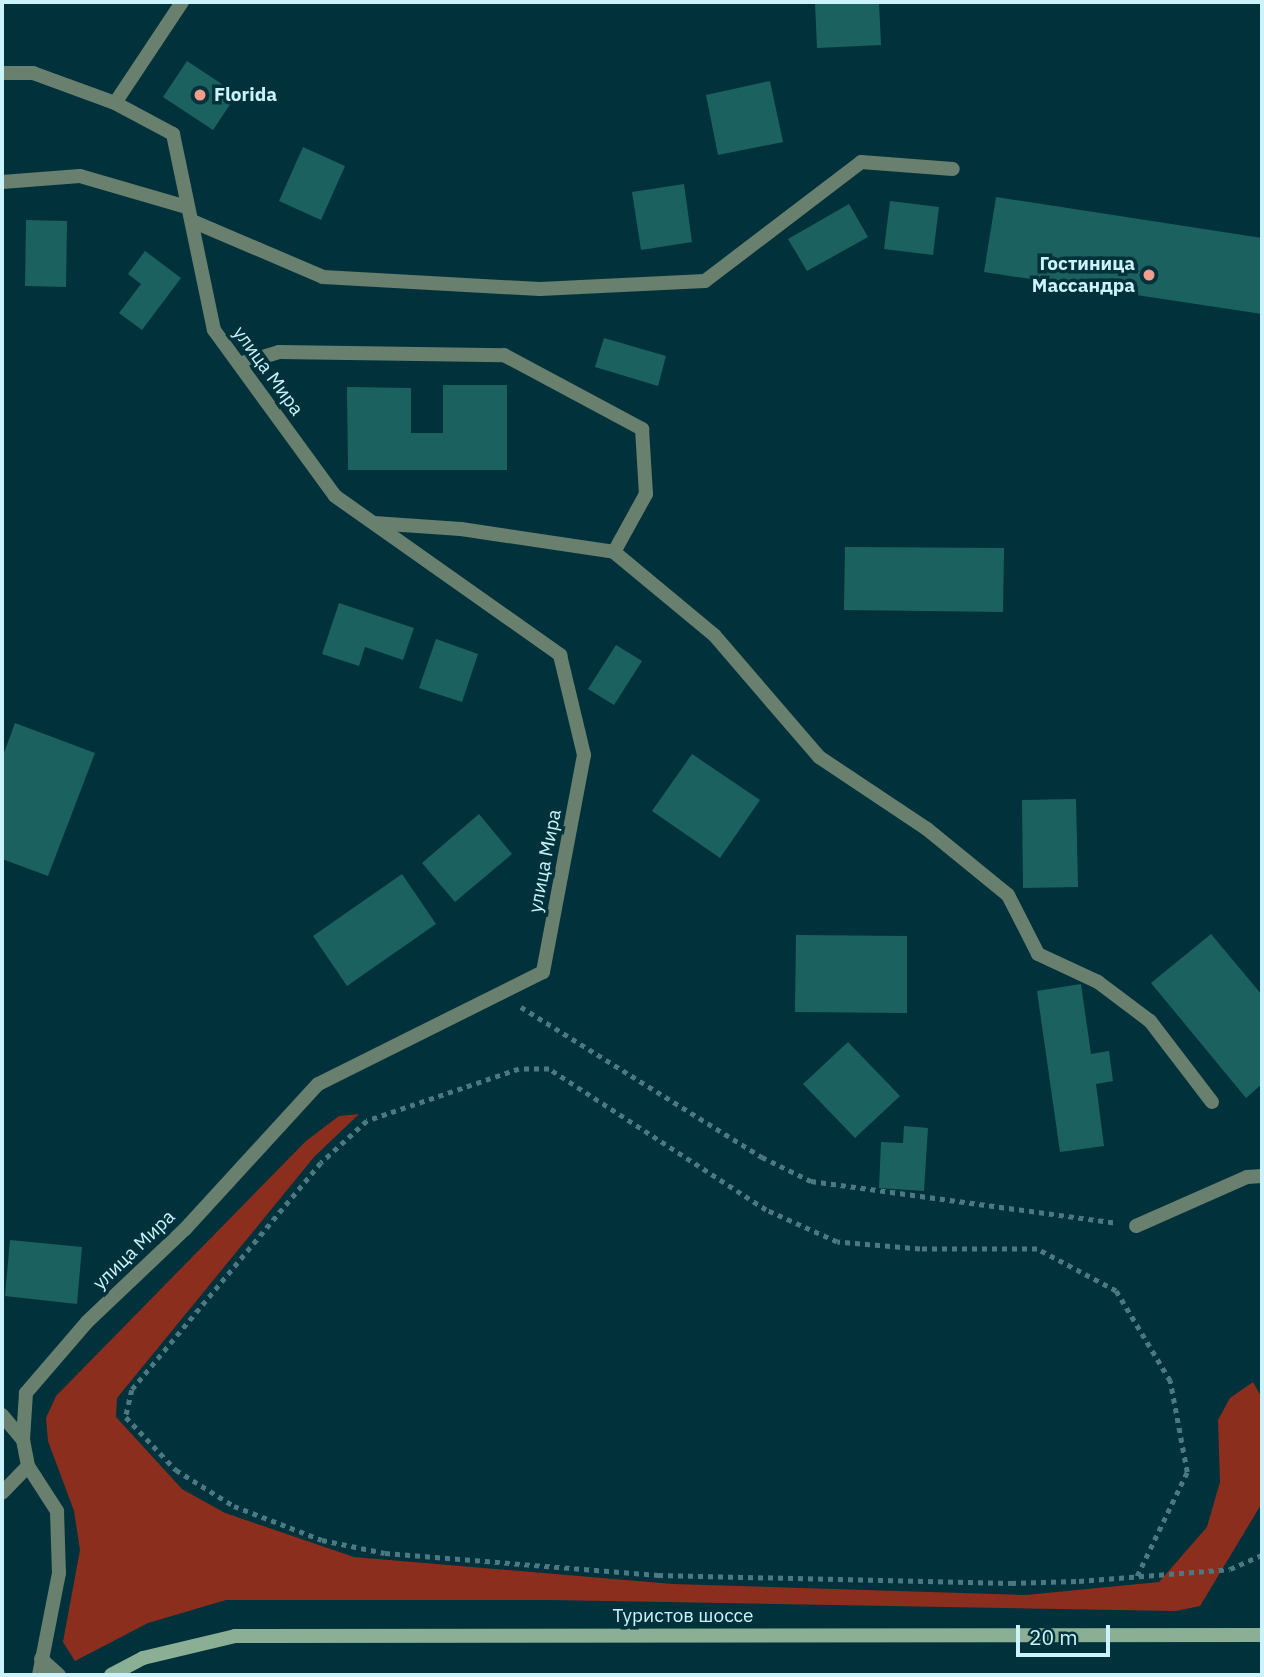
<!DOCTYPE html>
<html>
<head>
<meta charset="utf-8">
<style>
  body { margin:0 }
  #map { position:relative; width:1264px; height:1677px; overflow:hidden; background:#01323b; font-family:"IBM Plex Sans",sans-serif }
  div>[style] { position:absolute }
  .green>* { inset:0; background:#8c2e1d }
  .building>* { inset:0; background:#1b615f }
  .path>* { height:4.5px; margin-top:-2.25px; transform-origin:0; background:repeating-linear-gradient(90deg,#4b7982 0 5px,transparent 0 10px) }
  .service>* { height:14px; margin:-7px; padding:0 7px; transform-origin:7px; border-radius:7px; background:#69806e }
  .minor>* { height:14px; margin:-7px; padding:0 7px; transform-origin:7px; border-radius:7px; background:#69806e }
  .secondary>* { height:14px; margin:-7px; padding:0 7px; transform-origin:7px; border-radius:7px; background:#8aaf94 }
  .dots>* { width:19px; height:19px; translate:-50% -50%; box-sizing:border-box; border:4px solid #01323b; border-radius:50% }
  span { translate:-50% -50%; white-space:nowrap; text-align:center; line-height:1.15; -webkit-text-stroke:7px #01323b; paint-order:stroke }
  .poi-label { font-size:19px; color:#ccf3fc; font-weight:700 }
  .left { translate:0 -50%; text-align:left }
  .right { translate:-100% -50%; text-align:right }
  .street-label { font-size:19px; color:#ccf3fc }
  .frame { position:absolute; inset:0; border:4px solid #ccf3fc; pointer-events:none }
  .scale { position:absolute; left:1016px; top:1625px; width:94px; height:32px; box-sizing:border-box; border:4px solid #ccf3fc; border-top:0; padding-left:9px; font-size:21px; line-height:24px; white-space:nowrap; color:#ccf3fc; -webkit-text-stroke:5px #01323b; paint-order:stroke }
</style>
</head>
<body>
<div id="map">
  <div class="green">
    <div style="clip-path:polygon(359px 1114px,314px 1157px,117px 1398px,116px 1417px,182px 1489px,225px 1513px,354px 1557px,673px 1584px,1026px 1595px,1159px 1582px,1207px 1527px,1220px 1482px,1218px 1420px,1230px 1398px,1253px 1382px,1262px 1398px,1262px 1503px,1200px 1606px,1176px 1611px,551px 1600px,226px 1600px,148px 1623px,75px 1661px,63px 1642px,80px 1550px,74px 1511px,48px 1441px,46px 1418px,56px 1396px,306px 1141px,339px 1116px)"></div>
  </div>
  <div class="building">
    <div style="clip-path:polygon(815px 2px,879px 2px,881px 45px,817px 48px)"></div>
    <div style="clip-path:polygon(187px 61px,237px 94px,213px 130px,163px 97px)"></div>
    <div style="clip-path:polygon(770px 81px,783px 142px,718px 155px,706px 95px)"></div>
    <div style="clip-path:polygon(303px 147px,345px 166px,321px 220px,279px 201px)"></div>
    <div style="clip-path:polygon(684px 184px,692px 242px,641px 250px,632px 192px)"></div>
    <div style="clip-path:polygon(996px 197px,1262px 238px,1262px 314px,984px 272px)"></div>
    <div style="clip-path:polygon(890px 201px,939px 207px,933px 255px,884px 249px)"></div>
    <div style="clip-path:polygon(849px 204px,868px 237px,807px 271px,788px 239px)"></div>
    <div style="clip-path:polygon(26px 220px,67px 221px,66px 287px,25px 286px)"></div>
    <div style="clip-path:polygon(145px 251px,181px 278px,142px 330px,119px 313px,141px 284px,128px 274px)"></div>
    <div style="clip-path:polygon(604px 338px,666px 356px,658px 386px,595px 367px)"></div>
    <div style="clip-path:polygon(443px 385px,507px 385px,507px 470px,348px 470px,347px 387px,411px 388px,411px 433px,443px 433px)"></div>
    <div style="clip-path:polygon(845px 547px,1004px 548px,1003px 612px,844px 610px)"></div>
    <div style="clip-path:polygon(339px 603px,414px 628px,403px 660px,365px 647px,359px 666px,322px 654px)"></div>
    <div style="clip-path:polygon(436px 639px,478px 654px,462px 702px,419px 688px)"></div>
    <div style="clip-path:polygon(616px 645px,642px 661px,614px 705px,588px 689px)"></div>
    <div style="clip-path:polygon(15px 723px,95px 753px,48px 876px,2px 859px,2px 758px)"></div>
    <div style="clip-path:polygon(692px 754px,760px 800px,720px 858px,652px 811px)"></div>
    <div style="clip-path:polygon(1076px 799px,1078px 887px,1023px 888px,1022px 800px)"></div>
    <div style="clip-path:polygon(479px 814px,512px 854px,455px 902px,422px 863px)"></div>
    <div style="clip-path:polygon(402px 874px,436px 924px,347px 986px,313px 936px)"></div>
    <div style="clip-path:polygon(1211px 934px,1262px 995px,1262px 1084px,1246px 1098px,1151px 983px)"></div>
    <div style="clip-path:polygon(796px 935px,907px 936px,907px 1013px,795px 1012px)"></div>
    <div style="clip-path:polygon(1081px 984px,1091px 1054px,1109px 1051px,1113px 1081px,1096px 1084px,1104px 1146px,1060px 1152px,1037px 991px)"></div>
    <div style="clip-path:polygon(848px 1042px,900px 1096px,855px 1138px,803px 1084px)"></div>
    <div style="clip-path:polygon(904px 1126px,928px 1128px,924px 1191px,879px 1188px,881px 1142px,903px 1143px)"></div>
    <div style="clip-path:polygon(10px 1240px,82px 1247px,77px 1304px,5px 1296px)"></div>
  </div>
  <div class="path">
    <div style="left:521px;top:1007px;width:284px;rotate:31.9deg"></div>
    <div style="left:762px;top:1157px;width:55px;rotate:26.1deg"></div>
    <div style="left:811px;top:1181px;width:308px;rotate:7.8deg"></div>
    <div style="left:1137px;top:1576px;width:115px;rotate:-64.3deg"></div>
    <div style="left:1187px;top:1472px;width:93px;rotate:-100.6deg"></div>
    <div style="left:1170px;top:1381px;width:105px;rotate:-121deg"></div>
    <div style="left:1116px;top:1291px;width:89px;rotate:-152deg"></div>
    <div style="left:1037px;top:1249px;width:117px;rotate:180deg"></div>
    <div style="left:920px;top:1249px;width:83px;rotate:-175.2deg"></div>
    <div style="left:837px;top:1242px;width:78px;rotate:-155.7deg"></div>
    <div style="left:766px;top:1210px;width:259px;rotate:-147deg"></div>
    <div style="left:549px;top:1069px;width:30px;rotate:180deg"></div>
    <div style="left:519px;top:1069px;width:161px;rotate:161.1deg"></div>
    <div style="left:367px;top:1121px;width:62px;rotate:137.6deg"></div>
    <div style="left:321px;top:1163px;width:295px;rotate:129.8deg"></div>
    <div style="left:132px;top:1390px;width:28px;rotate:103deg"></div>
    <div style="left:126px;top:1417px;width:73px;rotate:46.7deg"></div>
    <div style="left:176px;top:1470px;width:68px;rotate:31.8deg"></div>
    <div style="left:234px;top:1506px;width:94px;rotate:21.1deg"></div>
    <div style="left:322px;top:1540px;width:64px;rotate:11.7deg"></div>
    <div style="left:385px;top:1553px;width:274px;rotate:4.6deg"></div>
    <div style="left:658px;top:1575px;width:353px;rotate:1.3deg"></div>
    <div style="left:1011px;top:1583px;width:68px;rotate:-1.7deg"></div>
    <div style="left:1079px;top:1581px;width:151px;rotate:-4.5deg"></div>
    <div style="left:1230px;top:1569px;width:35px;rotate:-24deg"></div>
  </div>
  <div class="service">
    <div style="left:115px;top:103px;width:121px;rotate:-56.4deg"></div>
    <div style="left:2px;top:182px;width:78px;rotate:-4.4deg"></div>
    <div style="left:80px;top:176px;width:111px;rotate:16.2deg"></div>
    <div style="left:192px;top:221px;width:142px;rotate:23.1deg"></div>
    <div style="left:323px;top:277px;width:217px;rotate:3.2deg"></div>
    <div style="left:540px;top:289px;width:165px;rotate:-2.8deg"></div>
    <div style="left:705px;top:281px;width:196px;rotate:-37.3deg"></div>
    <div style="left:861px;top:162px;width:92px;rotate:4.4deg"></div>
    <div style="left:239px;top:364px;width:42px;rotate:-16.7deg"></div>
    <div style="left:279px;top:352px;width:225px;rotate:0.8deg"></div>
    <div style="left:504px;top:355px;width:157px;rotate:28.2deg"></div>
    <div style="left:642px;top:429px;width:65px;rotate:86.5deg"></div>
    <div style="left:646px;top:494px;width:66px;rotate:118.9deg"></div>
    <div style="left:374px;top:523px;width:87px;rotate:3.9deg"></div>
    <div style="left:461px;top:529px;width:155px;rotate:8.5deg"></div>
    <div style="left:614px;top:552px;width:131px;rotate:39.7deg"></div>
    <div style="left:715px;top:636px;width:160px;rotate:49.3deg"></div>
    <div style="left:819px;top:757px;width:130px;rotate:33.7deg"></div>
    <div style="left:927px;top:829px;width:104px;rotate:39.2deg"></div>
    <div style="left:1008px;top:895px;width:66px;rotate:63deg"></div>
    <div style="left:1038px;top:954px;width:66px;rotate:25deg"></div>
    <div style="left:1098px;top:982px;width:65px;rotate:36.9deg"></div>
    <div style="left:1150px;top:1021px;width:102px;rotate:52.6deg"></div>
    <div style="left:1136px;top:1226px;width:121px;rotate:-23.8deg"></div>
    <div style="left:1247px;top:1177px;width:15px;rotate:-4deg"></div>
    <div style="left:2px;top:1415px;width:33px;rotate:50deg"></div>
    <div style="left:2px;top:1493px;width:37px;rotate:-46deg"></div>
    <div style="left:41px;top:1659px;width:24px;rotate:42deg"></div>
  </div>
  <div class="minor">
    <div style="left:2px;top:73px;width:31px"></div>
    <div style="left:33px;top:73px;width:87px;rotate:20.1deg"></div>
    <div style="left:115px;top:103px;width:66px;rotate:28.1deg"></div>
    <div style="left:173px;top:134px;width:200px;rotate:78.2deg"></div>
    <div style="left:214px;top:330px;width:205px;rotate:53.9deg"></div>
    <div style="left:335px;top:496px;width:276px;rotate:35.2deg"></div>
    <div style="left:560px;top:655px;width:103px;rotate:76.5deg"></div>
    <div style="left:584px;top:755px;width:221px;rotate:100.7deg"></div>
    <div style="left:543px;top:972px;width:251px;rotate:153.5deg"></div>
    <div style="left:318px;top:1084px;width:197px;rotate:132.5deg"></div>
    <div style="left:185px;top:1229px;width:135px;rotate:136.5deg"></div>
    <div style="left:87px;top:1322px;width:94px;rotate:130.7deg"></div>
    <div style="left:26px;top:1393px;width:47px;rotate:93.7deg"></div>
    <div style="left:23px;top:1440px;width:26px;rotate:79deg"></div>
    <div style="left:28px;top:1466px;width:54px;rotate:57.2deg"></div>
    <div style="left:57px;top:1511px;width:62px;rotate:88.2deg"></div>
    <div style="left:59px;top:1573px;width:104px;rotate:101.1deg"></div>
  </div>
  <div class="secondary">
    <div style="left:111px;top:1675px;width:36px;rotate:-28deg"></div>
    <div style="left:143px;top:1658px;width:95px;rotate:-13.4deg"></div>
    <div style="left:235px;top:1636px;width:1027px;rotate:-0.06deg"></div>
  </div>
  <div class="dots">
    <div style="left:200px;top:95px;background:#f49d8b"></div>
    <div style="left:1149px;top:275px;background:#f49d8b"></div>
  </div>
  <div class="poi-label">
    <span class="left" style="left:214px;top:95px">Florida</span>
    <span class="right" style="left:1135px;top:275px">Гостиница<br>Массандра</span>
  </div>
  <div class="street-label">
    <span style="left:268px;top:371px;rotate:54deg">улица Мира</span>
    <span style="left:545px;top:861px;rotate:-79deg">улица Мира</span>
    <span style="left:134px;top:1250px;rotate:-44deg">улица Мира</span>
    <span style="left:683px;top:1616px">Туристов шоссе</span>
  </div>
  <div class="frame"></div>
  <div class="scale">20 m</div>
</div>
</body>
</html>
